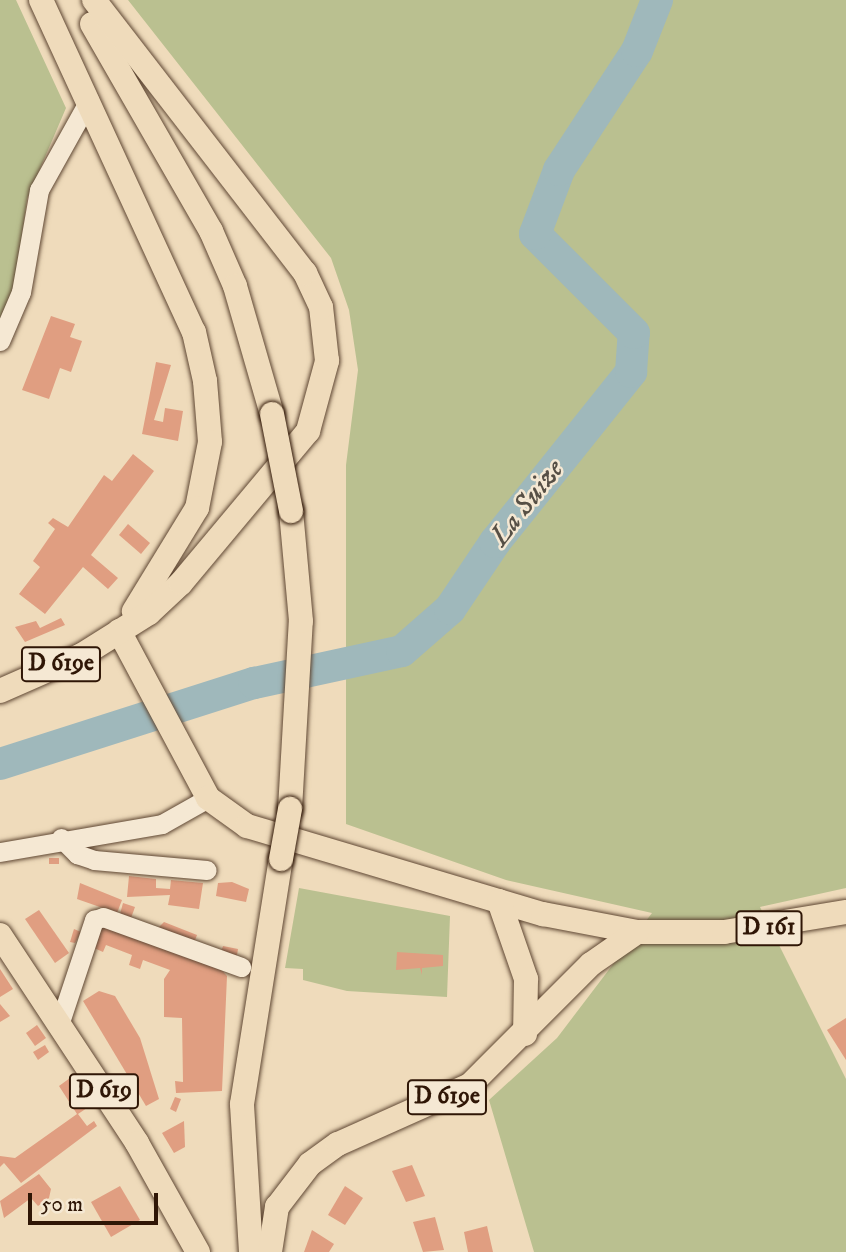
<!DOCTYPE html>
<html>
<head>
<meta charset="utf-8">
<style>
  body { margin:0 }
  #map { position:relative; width:846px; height:1252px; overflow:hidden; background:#efdbbb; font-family:"IM FELL DW Pica",serif }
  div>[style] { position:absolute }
  .green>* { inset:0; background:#bac090 }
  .river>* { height:32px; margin:-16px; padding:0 16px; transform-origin:16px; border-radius:16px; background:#9fb8bb }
  .building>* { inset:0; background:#e09e81 }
  .roads { filter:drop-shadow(0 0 2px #5f4733) drop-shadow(0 0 2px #5f4733) }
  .minor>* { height:19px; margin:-9.5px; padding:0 9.5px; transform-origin:9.5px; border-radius:9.5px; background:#f5e8d3 }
  .major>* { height:24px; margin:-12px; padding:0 12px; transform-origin:12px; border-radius:12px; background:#efdbbb }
  .bridges { filter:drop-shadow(0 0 2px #2f1606) drop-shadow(0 0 2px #2f1606) }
  .major-bridge>* { height:24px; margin:-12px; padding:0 12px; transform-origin:12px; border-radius:12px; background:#efdbbb }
  span { translate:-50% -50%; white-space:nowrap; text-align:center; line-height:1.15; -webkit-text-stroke:5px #f5e8d3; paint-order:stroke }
  .shield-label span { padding:2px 5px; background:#f5e8d3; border:2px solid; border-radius:5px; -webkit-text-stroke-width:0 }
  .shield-label { font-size:24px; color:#2f1606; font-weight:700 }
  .water-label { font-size:28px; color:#564f45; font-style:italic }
  .scale { position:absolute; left:28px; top:1193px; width:130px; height:32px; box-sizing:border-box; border:4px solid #2f1606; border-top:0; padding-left:9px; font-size:21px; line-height:24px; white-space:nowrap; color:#2f1606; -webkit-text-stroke:5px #f5e8d3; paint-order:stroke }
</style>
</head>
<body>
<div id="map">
  <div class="green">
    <div style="clip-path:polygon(0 0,16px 0,66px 108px,27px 199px,15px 286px,0 322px)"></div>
    <div style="clip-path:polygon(128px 0,846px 0,846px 888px,760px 907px,846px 1079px,846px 1252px,534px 1252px,489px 1100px,557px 1038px,652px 913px,506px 880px,346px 824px,346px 465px,358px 370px,349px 310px,331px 258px)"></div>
    <div style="clip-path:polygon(299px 888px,450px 916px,447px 997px,347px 991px,303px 980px,303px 969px,285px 968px)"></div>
  </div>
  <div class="river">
    <div style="left:0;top:764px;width:267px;rotate:-17.7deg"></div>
    <div style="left:254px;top:683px;width:151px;rotate:-12.2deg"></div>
    <div style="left:402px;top:651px;width:64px;rotate:-41.2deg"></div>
    <div style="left:450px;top:609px;width:81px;rotate:-56.1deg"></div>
    <div style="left:495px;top:542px;width:218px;rotate:-51.3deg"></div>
    <div style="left:631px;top:372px;width:39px;rotate:-86deg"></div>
    <div style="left:634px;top:333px;width:140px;rotate:-135deg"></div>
    <div style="left:535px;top:234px;width:68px;rotate:-69.4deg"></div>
    <div style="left:559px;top:170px;width:142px;rotate:-56.8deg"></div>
    <div style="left:637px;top:51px;width:55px;rotate:-68.6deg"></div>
  </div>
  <div class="building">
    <div style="clip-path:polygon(51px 316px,75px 324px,70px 337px,82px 341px,71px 372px,60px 368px,49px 399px,22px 390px)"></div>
    <div style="clip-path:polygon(156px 362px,171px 365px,154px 420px,163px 422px,165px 408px,183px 411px,178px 441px,142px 434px)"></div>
    <div style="clip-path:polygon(133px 454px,154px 471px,91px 555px,118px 578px,108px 589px,83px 567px,45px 614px,19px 594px,40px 567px,33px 561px,55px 529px,48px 523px,53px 518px,68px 527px,104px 475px,112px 481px)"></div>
    <div style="clip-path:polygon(128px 524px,150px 543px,141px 554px,119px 535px)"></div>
    <div style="clip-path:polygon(61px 618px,65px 625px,25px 642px,15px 627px,36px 621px,40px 628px)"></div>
    <div style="clip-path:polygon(49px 858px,59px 858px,59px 864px,49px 864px)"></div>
    <div style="clip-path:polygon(129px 876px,156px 879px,156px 888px,170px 889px,171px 880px,203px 883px,199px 909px,168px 905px,170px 895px,127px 897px)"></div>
    <div style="clip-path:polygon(232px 882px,249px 889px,246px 902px,216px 896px,218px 883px)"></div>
    <div style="clip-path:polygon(80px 883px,122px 900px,117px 913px,77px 899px)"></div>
    <div style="clip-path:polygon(123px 903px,135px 907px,131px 918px,120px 914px)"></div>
    <div style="clip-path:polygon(39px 910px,69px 953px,55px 963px,25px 919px)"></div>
    <div style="clip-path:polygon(101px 922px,215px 963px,227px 976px,222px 1091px,176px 1093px,175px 1081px,183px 1082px,182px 1018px,164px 1017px,164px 979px,170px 970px,143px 960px,140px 969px,129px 965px,132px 955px,106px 945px,103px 952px,94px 948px)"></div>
    <div style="clip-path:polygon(164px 922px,197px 935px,194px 943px,158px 928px)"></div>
    <div style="clip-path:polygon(74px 929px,81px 932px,75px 943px,70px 942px)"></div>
    <div style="clip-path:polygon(223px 946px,238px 949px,236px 961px,220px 955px)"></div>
    <div style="clip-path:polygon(397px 952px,443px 955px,443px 966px,422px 968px,422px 975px,420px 968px,396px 970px)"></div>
    <div style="clip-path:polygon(0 969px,13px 989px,0 997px)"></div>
    <div style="clip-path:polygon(99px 991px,115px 996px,140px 1038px,159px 1099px,146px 1106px,83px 1001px)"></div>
    <div style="clip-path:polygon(0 1004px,10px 1016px,0 1022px)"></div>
    <div style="clip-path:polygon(846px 1018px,846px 1060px,827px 1030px)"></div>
    <div style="clip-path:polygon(37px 1025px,46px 1038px,35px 1046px,26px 1033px)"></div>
    <div style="clip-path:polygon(45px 1045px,49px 1052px,38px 1060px,33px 1052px)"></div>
    <div style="clip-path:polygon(70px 1078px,90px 1106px,78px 1114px,87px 1126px,94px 1121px,97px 1126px,21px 1183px,4px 1163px,0 1167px,0 1156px,15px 1158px,77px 1114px,59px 1086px)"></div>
    <div style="clip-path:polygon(175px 1097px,181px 1099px,176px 1112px,170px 1109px)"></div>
    <div style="clip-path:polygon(184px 1121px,185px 1147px,174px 1153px,162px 1133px)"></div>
    <div style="clip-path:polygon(412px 1165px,425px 1196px,406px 1202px,392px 1171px)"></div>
    <div style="clip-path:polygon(39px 1174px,51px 1189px,49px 1198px,38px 1206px,31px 1198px,4px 1218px,0 1201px)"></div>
    <div style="clip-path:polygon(120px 1186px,140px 1220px,111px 1237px,91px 1202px)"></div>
    <div style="clip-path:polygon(345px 1186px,363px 1198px,345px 1225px,328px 1215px)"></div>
    <div style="clip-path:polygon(435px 1217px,444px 1250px,423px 1252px,413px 1222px)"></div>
    <div style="clip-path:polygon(487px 1226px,493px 1252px,468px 1252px,464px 1232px)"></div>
    <div style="clip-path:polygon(312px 1230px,334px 1244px,329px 1252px,304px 1252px)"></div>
  </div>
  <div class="roads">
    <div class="minor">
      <div style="left:0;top:341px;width:53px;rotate:-66.8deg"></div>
      <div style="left:21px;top:292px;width:104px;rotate:-80deg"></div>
      <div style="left:39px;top:190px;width:103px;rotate:-60.9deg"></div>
      <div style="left:61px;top:838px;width:23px;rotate:45deg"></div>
      <div style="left:77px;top:854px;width:18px;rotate:19deg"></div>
      <div style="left:94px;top:860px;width:113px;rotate:5.1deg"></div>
      <div style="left:0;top:852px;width:164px;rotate:-9.8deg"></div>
      <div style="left:162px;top:824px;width:53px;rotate:-29.5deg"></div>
      <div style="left:60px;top:1022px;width:108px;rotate:-71.6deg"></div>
      <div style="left:94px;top:920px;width:9px;rotate:-18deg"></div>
      <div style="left:103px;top:917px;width:147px;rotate:19.9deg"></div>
    </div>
    <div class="major">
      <div style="left:41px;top:0;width:366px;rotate:65.3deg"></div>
      <div style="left:194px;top:332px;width:50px;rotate:77.3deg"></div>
      <div style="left:205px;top:381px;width:61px;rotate:85.3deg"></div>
      <div style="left:210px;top:442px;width:67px;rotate:101.1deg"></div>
      <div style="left:197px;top:508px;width:121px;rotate:121.5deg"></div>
      <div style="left:92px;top:24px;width:239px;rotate:60.1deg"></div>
      <div style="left:211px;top:231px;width:60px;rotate:66.4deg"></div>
      <div style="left:235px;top:286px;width:133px;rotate:73.9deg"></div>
      <div style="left:119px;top:631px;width:189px;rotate:61.9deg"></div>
      <div style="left:208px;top:798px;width:48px;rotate:35.7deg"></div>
      <div style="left:247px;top:826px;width:309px;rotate:16.6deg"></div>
      <div style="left:543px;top:914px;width:96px;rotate:10.8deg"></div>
      <div style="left:637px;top:932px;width:87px"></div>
      <div style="left:724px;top:932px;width:124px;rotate:-9.3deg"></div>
      <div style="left:0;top:691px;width:90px;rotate:-23.7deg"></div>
      <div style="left:82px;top:655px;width:79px;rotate:-32.1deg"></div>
      <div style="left:149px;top:613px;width:44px;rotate:-43.2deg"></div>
      <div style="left:181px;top:583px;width:198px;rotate:-50.1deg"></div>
      <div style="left:308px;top:431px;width:73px;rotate:-74.8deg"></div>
      <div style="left:327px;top:361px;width:54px;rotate:-96.3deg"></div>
      <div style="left:321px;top:307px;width:38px;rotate:-115deg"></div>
      <div style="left:305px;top:273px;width:345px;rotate:-127.7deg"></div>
      <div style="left:290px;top:809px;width:188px;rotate:-86.7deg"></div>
      <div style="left:301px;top:621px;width:110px;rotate:-95.2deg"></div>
      <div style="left:499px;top:901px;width:83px;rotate:70.9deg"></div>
      <div style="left:526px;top:979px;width:55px;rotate:91deg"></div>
      <div style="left:0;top:935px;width:249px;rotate:56.6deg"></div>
      <div style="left:137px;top:1143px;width:125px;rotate:60.8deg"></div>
      <div style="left:251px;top:1252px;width:148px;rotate:-93.5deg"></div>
      <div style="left:242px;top:1104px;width:248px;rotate:-81deg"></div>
      <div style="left:270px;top:1252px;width:46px;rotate:-81.2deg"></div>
      <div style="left:277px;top:1207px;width:54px;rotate:-52.5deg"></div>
      <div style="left:310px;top:1164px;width:34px;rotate:-36deg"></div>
      <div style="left:338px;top:1144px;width:145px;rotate:-24.1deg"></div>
      <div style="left:470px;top:1085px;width:171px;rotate:-45deg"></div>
      <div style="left:591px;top:964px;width:56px;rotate:-34.8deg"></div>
    </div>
  </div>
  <div class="bridges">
    <div class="major-bridge">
      <div style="left:272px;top:414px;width:99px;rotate:78.9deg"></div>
      <div style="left:281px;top:859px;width:51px;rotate:-79.8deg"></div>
    </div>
  </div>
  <div class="shield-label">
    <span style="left:61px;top:664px">D 619e</span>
    <span style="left:769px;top:928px">D 161</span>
    <span style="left:104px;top:1091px">D 619</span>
    <span style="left:447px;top:1097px">D 619e</span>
  </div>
  <div class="water-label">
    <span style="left:527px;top:503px;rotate:-52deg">La Suize</span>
  </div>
  <div class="scale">50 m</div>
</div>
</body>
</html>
